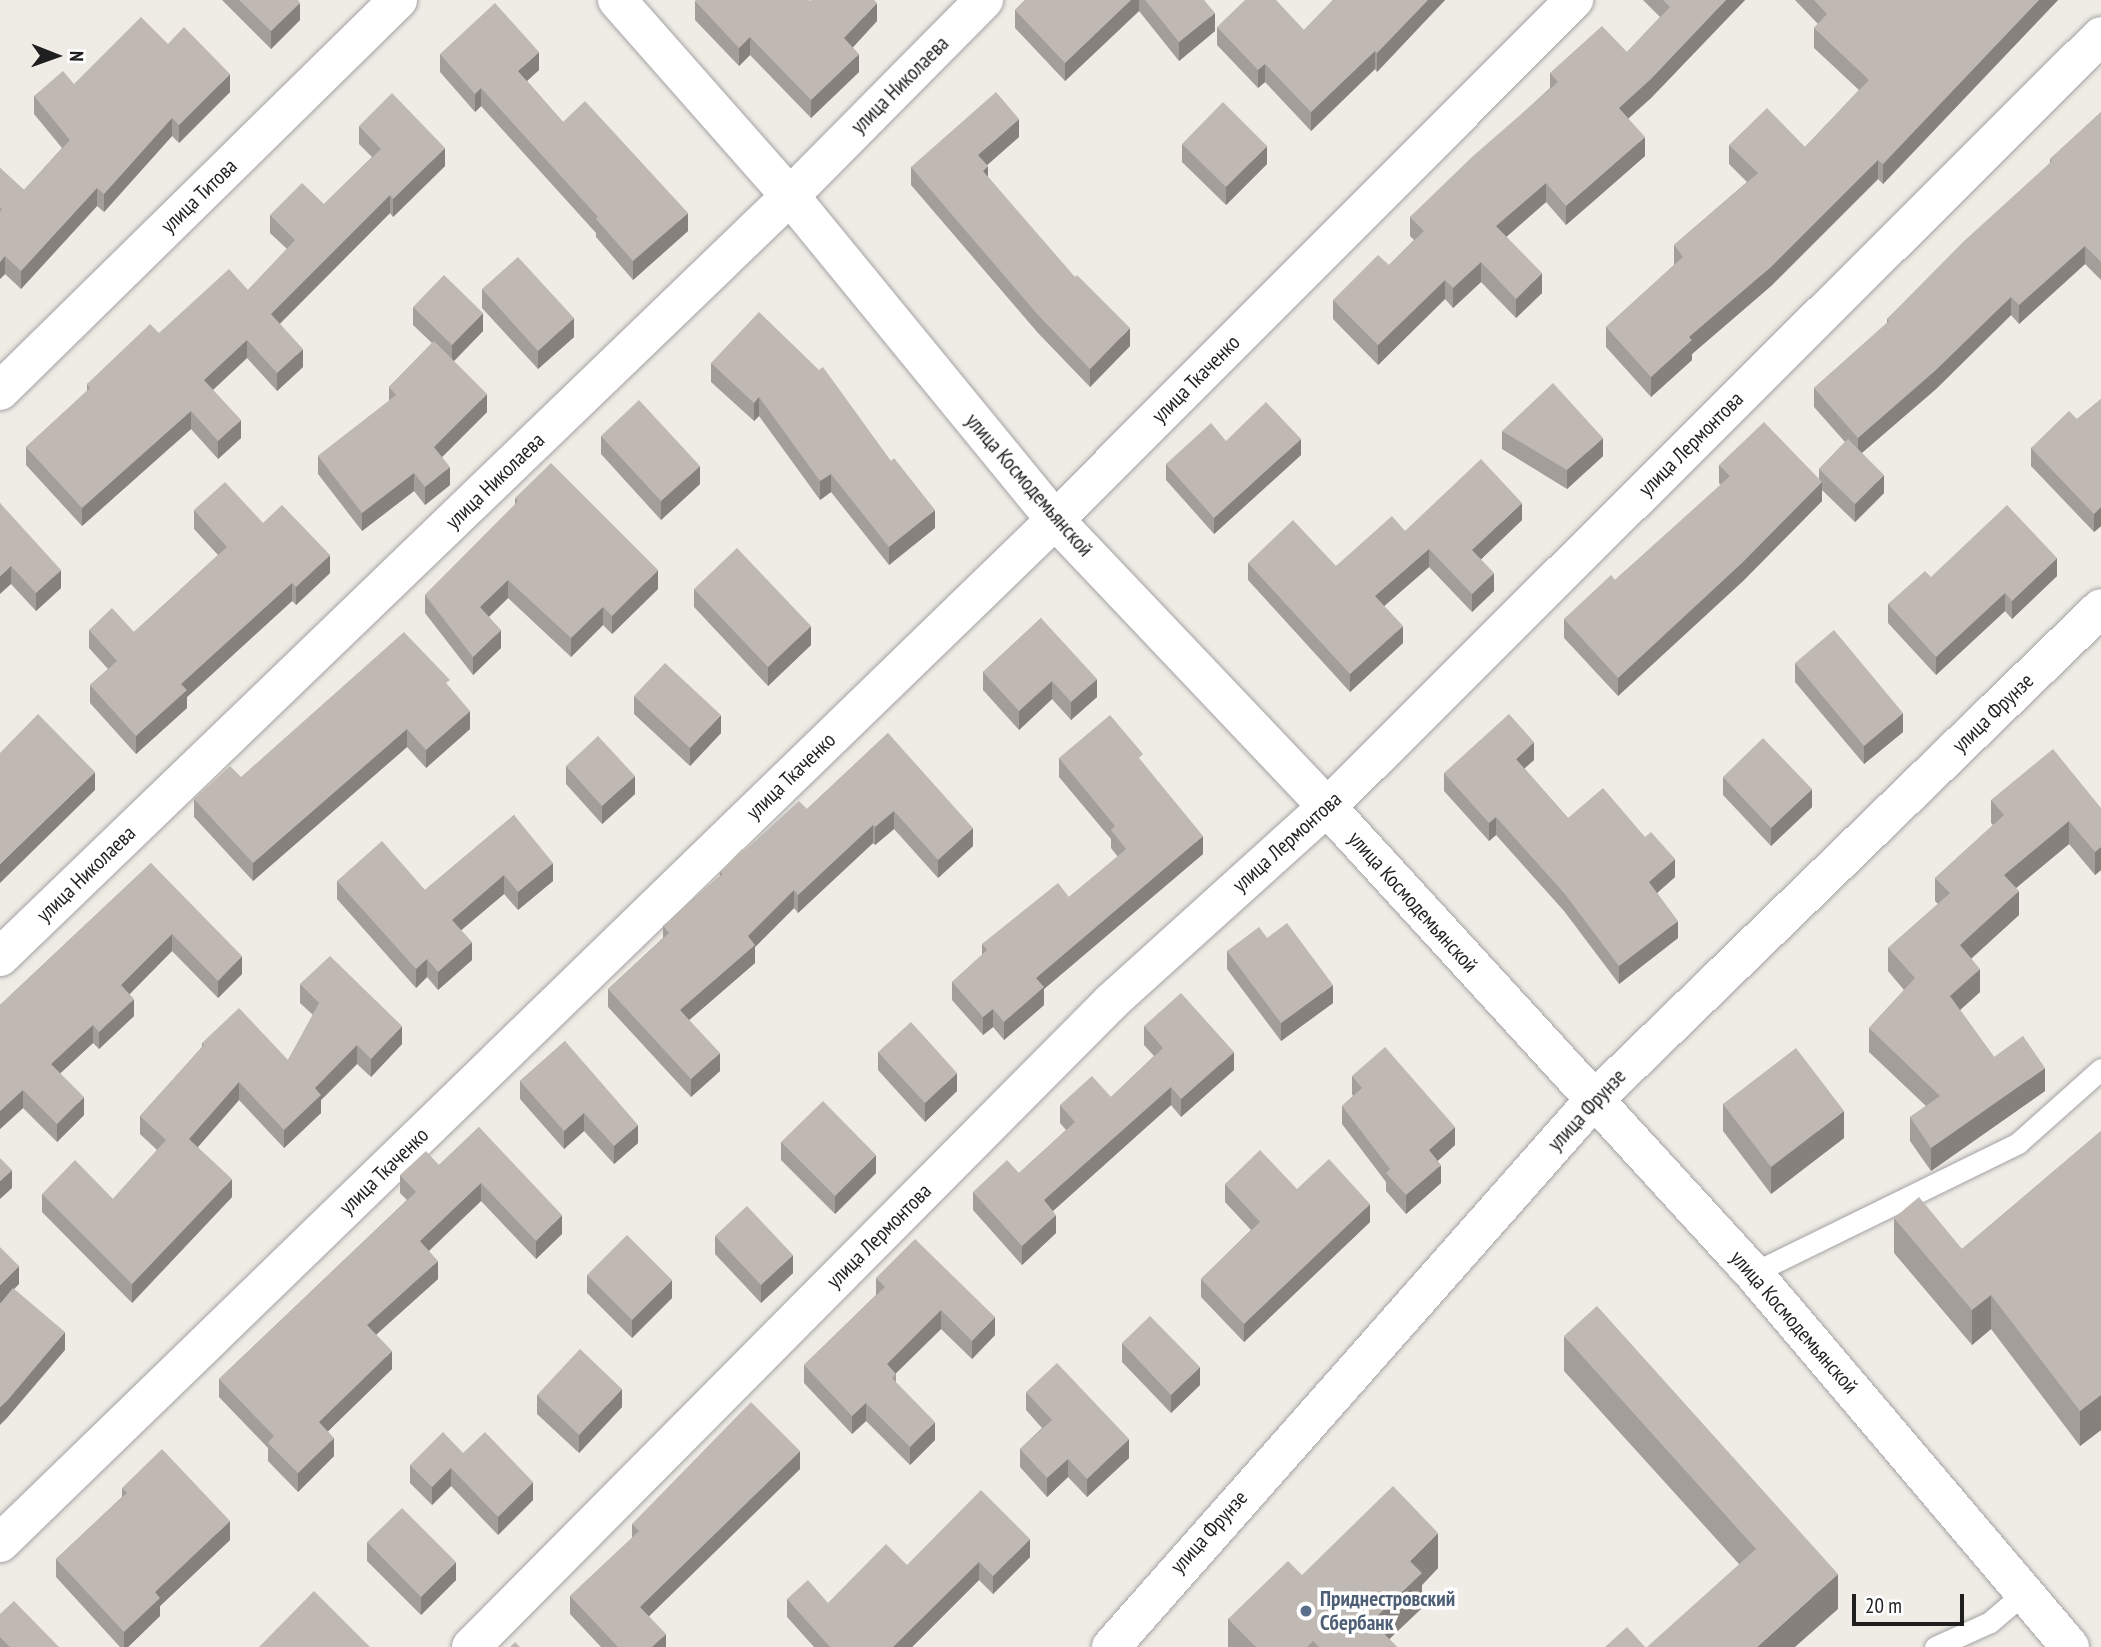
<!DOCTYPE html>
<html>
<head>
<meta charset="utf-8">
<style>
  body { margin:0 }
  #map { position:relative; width:2101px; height:1647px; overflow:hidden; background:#efece6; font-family:"PT Sans Narrow",sans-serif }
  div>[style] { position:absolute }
  .roads { filter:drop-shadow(0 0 2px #a3a3a3) drop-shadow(0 0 2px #a3a3a3) }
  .service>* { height:21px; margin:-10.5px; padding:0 10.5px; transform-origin:10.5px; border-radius:10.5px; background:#fff }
  .minor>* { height:38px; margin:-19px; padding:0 19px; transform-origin:19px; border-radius:19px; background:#fff }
  .wall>* { inset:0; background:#a49e9a }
  .shaded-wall>* { inset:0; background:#86817d }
  .building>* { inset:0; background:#bfb8b3 }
  .dots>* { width:19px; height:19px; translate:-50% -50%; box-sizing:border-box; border:4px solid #fff; border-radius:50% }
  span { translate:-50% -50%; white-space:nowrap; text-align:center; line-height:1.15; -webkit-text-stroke:7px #fff; paint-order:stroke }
  .street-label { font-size:21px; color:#1f1f1f }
  .service-label { font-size:21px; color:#4e5e75; font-weight:700 }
  .left { translate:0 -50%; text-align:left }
  .north { position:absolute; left:21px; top:21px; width:70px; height:70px; -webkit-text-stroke:5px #fff; paint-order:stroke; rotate:91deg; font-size:19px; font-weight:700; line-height:28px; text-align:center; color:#1f1f1f }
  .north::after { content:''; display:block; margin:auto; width:24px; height:32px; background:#1f1f1f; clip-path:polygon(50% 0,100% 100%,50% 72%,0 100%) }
  .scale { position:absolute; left:1852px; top:1594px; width:112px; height:32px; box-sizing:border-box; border:4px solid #1f1f1f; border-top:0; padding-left:9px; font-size:21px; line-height:24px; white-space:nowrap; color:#1f1f1f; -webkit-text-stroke:5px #fff; paint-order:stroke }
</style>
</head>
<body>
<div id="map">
  <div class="roads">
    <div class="service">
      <div style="left:1753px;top:1273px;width:295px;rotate:-26.1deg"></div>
      <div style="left:2018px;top:1143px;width:111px;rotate:-41.7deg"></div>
      <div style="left:1935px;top:1647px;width:60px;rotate:-24.4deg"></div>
      <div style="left:1990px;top:1622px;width:45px;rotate:-40.5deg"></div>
    </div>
    <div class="minor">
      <div style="left:617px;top:0;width:261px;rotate:48.6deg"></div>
      <div style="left:790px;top:196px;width:419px;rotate:50.7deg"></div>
      <div style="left:1055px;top:520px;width:395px;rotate:46.5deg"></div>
      <div style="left:1327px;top:807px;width:631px;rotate:47.57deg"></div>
      <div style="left:1753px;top:1273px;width:490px;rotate:49.7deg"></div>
      <div style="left:0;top:391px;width:558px;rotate:-44.49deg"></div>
      <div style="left:0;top:957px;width:1097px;rotate:-43.93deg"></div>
      <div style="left:790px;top:196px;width:276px;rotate:-45.3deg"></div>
      <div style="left:0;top:1543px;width:1470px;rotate:-44.12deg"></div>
      <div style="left:1055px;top:520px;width:735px;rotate:-45.06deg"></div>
      <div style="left:471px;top:1647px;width:910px;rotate:-45.22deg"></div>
      <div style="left:1112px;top:1001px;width:290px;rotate:-42.1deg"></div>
      <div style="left:1327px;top:807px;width:1092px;rotate:-44.89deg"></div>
      <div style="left:1111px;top:1647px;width:730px;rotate:-48.56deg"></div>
      <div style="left:1594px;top:1100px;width:706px;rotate:-44.14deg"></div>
    </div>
  </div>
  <div class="wall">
    <div style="clip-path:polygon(222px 0,298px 0,300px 20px,271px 49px)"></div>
    <div style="clip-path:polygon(1025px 0,1204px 0,1215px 31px,1179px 61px,1139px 11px,1065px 81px,1015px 28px,1015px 10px)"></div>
    <div style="clip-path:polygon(1333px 0,1445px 0,1377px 72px,1375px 69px,1311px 131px,1265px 82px,1258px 88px,1217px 45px,1217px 27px,1304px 30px)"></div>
    <div style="clip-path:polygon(1643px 0,1745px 0,1651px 98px,1628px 118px,1645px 156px,1566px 225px,1546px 202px,1506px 237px,1542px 293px,1516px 318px,1481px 282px,1453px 308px,1445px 299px,1378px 365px,1333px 319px,1333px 300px,1389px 265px,1414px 240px,1410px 236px,1410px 217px,1550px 88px,1550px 73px,1627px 52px,1660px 17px)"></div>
    <div style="clip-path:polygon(1795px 0,2058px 0,1883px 184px,1878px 179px,1771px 286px,1692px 354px,1692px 360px,1651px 397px,1606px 347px,1606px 327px,1674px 265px,1674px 245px,1747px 182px,1729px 164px,1729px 145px,1805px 147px,1859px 90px,1814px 48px,1814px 28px,1818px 24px)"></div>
    <div style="clip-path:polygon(695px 1px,810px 1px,877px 21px,853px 47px,859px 72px,811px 118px,750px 55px,739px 66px,695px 20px)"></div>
    <div style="clip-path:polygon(168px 44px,230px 92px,179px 143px,172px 136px,104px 212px,97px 206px,21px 289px,5px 274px,0 279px,0 168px,24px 190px,62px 148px,34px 114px,34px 96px,74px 84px)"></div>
    <div style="clip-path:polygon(440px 54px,539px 70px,527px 81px,563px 122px,688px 231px,633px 280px,596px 237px,596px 233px,481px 106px,475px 112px,440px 72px)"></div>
    <div style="clip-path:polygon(2101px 112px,2101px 280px,2085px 264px,2019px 324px,2011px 315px,1936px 389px,1862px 453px,1884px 493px,1855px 522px,1822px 490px,1822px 501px,1743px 581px,1618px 696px,1564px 638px,1564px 619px,1615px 580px,1721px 485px,1719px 483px,1719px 465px,1819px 480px,1819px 469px,1845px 442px,1814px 407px,1814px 388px,1887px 323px,1887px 319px,2050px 163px,2050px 159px)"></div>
    <div style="clip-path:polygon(359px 126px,445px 166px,393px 217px,390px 213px,280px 324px,303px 367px,277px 391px,247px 358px,213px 390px,241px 438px,218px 459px,191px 429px,82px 526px,26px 465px,26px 447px,87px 391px,87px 384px,159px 333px,248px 290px,287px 249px,270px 233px,270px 215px,324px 204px,372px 157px,359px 144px)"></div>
    <div style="clip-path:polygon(1019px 137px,987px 165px,988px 177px,1130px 346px,1090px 387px,1038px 333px,911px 185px,911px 167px)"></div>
    <div style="clip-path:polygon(1182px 144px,1267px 164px,1226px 205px,1182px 162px)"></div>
    <div style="clip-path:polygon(482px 289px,574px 337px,538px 369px,482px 308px)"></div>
    <div style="clip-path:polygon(413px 307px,483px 331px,454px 361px,487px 412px,442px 457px,450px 485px,425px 505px,414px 491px,362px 531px,318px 474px,318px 456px,389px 401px,389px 387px,432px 343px,413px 325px)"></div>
    <div style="clip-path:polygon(711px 363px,819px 370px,935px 528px,889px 565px,831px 492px,820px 500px,759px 416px,754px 421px,711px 382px)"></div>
    <div style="clip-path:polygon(2101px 399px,2101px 526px,2094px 532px,2031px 466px,2031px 448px,2077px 419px)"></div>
    <div style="clip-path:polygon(1502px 431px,1603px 456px,1567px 489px,1502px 449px)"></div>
    <div style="clip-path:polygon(601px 436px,700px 484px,661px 520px,601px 454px)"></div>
    <div style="clip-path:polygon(1301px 455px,1214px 534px,1166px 480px,1166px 464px)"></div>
    <div style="clip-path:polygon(515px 498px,658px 589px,612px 634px,603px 625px,571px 657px,508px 598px,489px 617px,501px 648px,473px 675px,425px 613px,425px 595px,515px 505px)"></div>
    <div style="clip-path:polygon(0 503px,61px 588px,36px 611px,11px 584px)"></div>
    <div style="clip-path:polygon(194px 510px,263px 523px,330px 573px,296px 605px,292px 601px,187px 697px,187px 708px,136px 754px,90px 703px,90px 685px,108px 669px,89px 648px,89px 630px,134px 632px,218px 555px,194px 529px)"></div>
    <div style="clip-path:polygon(1522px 520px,1481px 559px,1494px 591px,1472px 612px,1429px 567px,1384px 606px,1403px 643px,1350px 692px,1248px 580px,1248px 563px,1336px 566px,1405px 531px)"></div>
    <div style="clip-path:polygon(2057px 576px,2012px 619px,2005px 611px,1936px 675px,1888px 623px,1888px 604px,1931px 577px)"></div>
    <div style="clip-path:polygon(694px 589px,811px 645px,768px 686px,694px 607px)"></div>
    <div style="clip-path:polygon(1041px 618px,1097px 697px,1071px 720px,1052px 699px,1019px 730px,983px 690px,983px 672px)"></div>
    <div style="clip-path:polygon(1795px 663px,1903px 732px,1864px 764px,1795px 682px)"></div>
    <div style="clip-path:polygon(450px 687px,470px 729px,426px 768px,407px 747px,253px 881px,194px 817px,194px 799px,241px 777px)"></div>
    <div style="clip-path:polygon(634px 696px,721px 733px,690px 766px,634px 714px)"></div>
    <div style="clip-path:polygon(888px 733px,973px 846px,938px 878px,894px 829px,875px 845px,873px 843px,798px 913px,794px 908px,755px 947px,755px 963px,689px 1020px,720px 1071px,691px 1097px,608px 1007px,608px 989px,663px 938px,663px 926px,720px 876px,720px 872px,744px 851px,807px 809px)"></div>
    <div style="clip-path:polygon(1059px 758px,1143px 763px,1203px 854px,1044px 989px,1044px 1005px,1004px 1040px,993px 1027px,983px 1035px,952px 1000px,952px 982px,982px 955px,982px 944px,1069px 897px,1118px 857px,1111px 848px,1111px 839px,1059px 777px)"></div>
    <div style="clip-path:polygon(1534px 760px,1524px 768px,1568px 818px,1675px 877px,1657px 893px,1678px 938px,1619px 984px,1564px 911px,1496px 835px,1489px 841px,1444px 791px,1444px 773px)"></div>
    <div style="clip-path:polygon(566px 766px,635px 794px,602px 824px,566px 784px)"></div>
    <div style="clip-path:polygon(1723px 777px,1812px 807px,1771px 846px,1723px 795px)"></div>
    <div style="clip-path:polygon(1991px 800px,2101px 808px,2101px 870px,2095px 875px,2069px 844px,2016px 888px,2019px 915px,1971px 958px,1980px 992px,1960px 1010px,1994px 1057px,2045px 1091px,1931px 1171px,1910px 1141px,1910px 1117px,1926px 1106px,1869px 1052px,1869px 1028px,1904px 990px,1888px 971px,1888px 948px,1938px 904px,1935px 901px,1935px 878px,1993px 825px,1991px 823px)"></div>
    <div style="clip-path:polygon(514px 815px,553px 881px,518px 910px,504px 894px,461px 930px,472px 960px,438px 990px,427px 977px,416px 988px,337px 899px,337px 881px,425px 890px)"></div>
    <div style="clip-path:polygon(151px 863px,242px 974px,218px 998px,172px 951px,129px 994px,134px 1016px,99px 1049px,93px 1043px,60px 1073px,84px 1115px,57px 1142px,23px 1108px,0 1129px,0 1005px)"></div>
    <div style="clip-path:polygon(1267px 938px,1333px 1003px,1281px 1041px,1227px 969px,1227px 951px)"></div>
    <div style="clip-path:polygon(300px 984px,402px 1044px,371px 1077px,357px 1064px,321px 1100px,321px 1113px,284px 1148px,239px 1100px,198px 1147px,232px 1197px,132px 1303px,42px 1212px,42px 1194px,113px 1199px,157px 1150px,140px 1134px,140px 1116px,202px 1047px,202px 1043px,288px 1060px,313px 1015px,300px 1003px)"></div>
    <div style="clip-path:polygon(1144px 1026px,1234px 1070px,1181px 1117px,1171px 1105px,1053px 1211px,1056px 1233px,1022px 1265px,973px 1210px,973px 1192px,1019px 1173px,1066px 1130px,1060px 1123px,1060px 1105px,1111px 1097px,1154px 1056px,1144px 1045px)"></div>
    <div style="clip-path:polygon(565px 1041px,638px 1143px,614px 1164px,584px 1131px,564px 1149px,520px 1099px,520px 1081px)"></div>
    <div style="clip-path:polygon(878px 1052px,957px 1091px,925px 1122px,878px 1070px)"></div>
    <div style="clip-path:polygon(1352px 1076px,1455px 1145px,1437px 1161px,1441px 1183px,1406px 1214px,1386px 1191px,1386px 1182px,1342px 1124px,1342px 1106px,1353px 1096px,1352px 1094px)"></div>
    <div style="clip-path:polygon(1723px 1104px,1844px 1138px,1771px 1194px,1723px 1131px)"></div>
    <div style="clip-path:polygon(479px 1127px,562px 1234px,536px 1259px,481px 1201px,429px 1251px,438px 1279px,376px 1334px,392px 1369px,328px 1431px,334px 1456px,298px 1492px,268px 1461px,268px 1448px,219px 1397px,219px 1379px,407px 1200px,400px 1193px,400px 1175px,439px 1165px)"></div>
    <div style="clip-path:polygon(2101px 1131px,2101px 1430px,2080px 1446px,1991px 1329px,1972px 1345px,1894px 1253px,1894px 1218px,1962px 1249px)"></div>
    <div style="clip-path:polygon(781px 1142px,876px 1173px,835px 1214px,781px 1160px)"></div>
    <div style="clip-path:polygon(1225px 1184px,1297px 1189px,1370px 1222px,1244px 1342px,1201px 1297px,1201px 1279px,1251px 1230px,1225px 1202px)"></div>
    <div style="clip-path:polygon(715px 1236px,793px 1273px,761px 1303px,715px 1254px)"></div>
    <div style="clip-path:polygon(587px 1275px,672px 1298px,632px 1338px,587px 1293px)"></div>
    <div style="clip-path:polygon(876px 1278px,995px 1335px,972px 1359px,941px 1329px,896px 1373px,896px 1383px,935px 1440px,910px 1465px,866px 1421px,852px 1434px,804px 1383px,804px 1365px,876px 1295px)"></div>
    <div style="clip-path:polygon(1564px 1336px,1838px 1609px,1739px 1564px,1564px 1371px)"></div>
    <div style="clip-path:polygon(1122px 1343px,1200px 1385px,1171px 1413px,1122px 1362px)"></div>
    <div style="clip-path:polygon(1026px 1392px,1129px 1458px,1087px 1497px,1068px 1477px,1047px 1497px,1020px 1467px,1020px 1449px,1042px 1428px,1026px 1410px)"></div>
    <div style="clip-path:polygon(537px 1395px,622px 1407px,579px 1453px,537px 1414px)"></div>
    <div style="clip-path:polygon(463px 1453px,533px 1500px,498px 1535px,451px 1486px,432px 1505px,410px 1483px,410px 1465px)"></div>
    <div style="clip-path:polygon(800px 1469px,649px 1616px,666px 1647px,601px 1647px,570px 1614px,570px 1596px,632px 1538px,632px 1524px)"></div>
    <div style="clip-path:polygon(122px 1488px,230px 1540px,160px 1606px,160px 1616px,128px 1647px,120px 1647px,56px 1577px,56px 1559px,122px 1497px)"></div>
    <div style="clip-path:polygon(367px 1542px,456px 1580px,421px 1615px,367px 1561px)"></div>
    <div style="clip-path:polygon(1030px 1557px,993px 1594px,979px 1580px,912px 1647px,814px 1647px,787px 1617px,787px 1599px,828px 1603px,907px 1565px)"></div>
    <div style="clip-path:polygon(1438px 1568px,1422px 1585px,1422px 1608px,1389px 1639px,1397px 1647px,1228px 1647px,1228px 1619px,1302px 1575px)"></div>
    <div style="clip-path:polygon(0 1614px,59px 1647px,0 1647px)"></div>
  </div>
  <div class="shaded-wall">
    <div style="clip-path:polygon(1131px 0,1139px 0,1139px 11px,1065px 81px,1065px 63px)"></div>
    <div style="clip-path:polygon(1428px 0,1445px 0,1377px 72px,1377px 53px)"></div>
    <div style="clip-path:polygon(1726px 0,1745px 0,1651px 98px,1619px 127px,1619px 108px)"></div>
    <div style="clip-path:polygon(2039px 0,2058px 0,1883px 184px,1883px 164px)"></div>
    <div style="clip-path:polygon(300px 3px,300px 20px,271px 49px,271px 31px)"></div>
    <div style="clip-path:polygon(877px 3px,877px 21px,844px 57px,844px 38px)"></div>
    <div style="clip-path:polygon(1215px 13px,1215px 31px,1179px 61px,1179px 42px)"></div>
    <div style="clip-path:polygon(750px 37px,750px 55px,739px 66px,739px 48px)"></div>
    <div style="clip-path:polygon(1375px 51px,1375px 69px,1311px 131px,1311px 112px)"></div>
    <div style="clip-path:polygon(539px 52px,539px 70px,518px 89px,518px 71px)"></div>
    <div style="clip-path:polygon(859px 54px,859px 72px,811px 118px,811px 100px)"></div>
    <div style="clip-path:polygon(1265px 64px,1265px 82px,1258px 88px,1258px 70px)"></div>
    <div style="clip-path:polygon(230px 74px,230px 92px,179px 143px,179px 125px)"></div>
    <div style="clip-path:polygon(481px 88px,481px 106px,475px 112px,475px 94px)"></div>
    <div style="clip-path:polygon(172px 118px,172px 136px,104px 212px,104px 194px)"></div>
    <div style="clip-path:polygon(1019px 119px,1019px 137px,978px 173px,978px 155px)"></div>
    <div style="clip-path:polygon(1645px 137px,1645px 156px,1566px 225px,1566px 206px)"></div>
    <div style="clip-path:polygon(1267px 146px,1267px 164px,1226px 205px,1226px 187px)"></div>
    <div style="clip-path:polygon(445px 148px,445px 166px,393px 217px,393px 199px)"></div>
    <div style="clip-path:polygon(1878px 160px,1878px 179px,1771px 286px,1692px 354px,1692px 360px,1651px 397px,1651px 377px,1689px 337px)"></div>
    <div style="clip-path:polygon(988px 166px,988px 184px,983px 171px)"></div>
    <div style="clip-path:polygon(1546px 183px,1546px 202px,1496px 246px,1496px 226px)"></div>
    <div style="clip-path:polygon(97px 188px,97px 206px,21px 289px,21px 271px)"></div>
    <div style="clip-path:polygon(390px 195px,390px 213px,271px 332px,271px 314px)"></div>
    <div style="clip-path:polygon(688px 213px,688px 231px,633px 280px,633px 261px)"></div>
    <div style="clip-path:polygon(2085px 246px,2085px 264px,2019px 324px,2019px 305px)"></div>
    <div style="clip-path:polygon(5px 256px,5px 274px,0 279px,0 262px)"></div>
    <div style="clip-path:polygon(1481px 262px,1481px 282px,1453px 308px,1453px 288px)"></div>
    <div style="clip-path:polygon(1542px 273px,1542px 293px,1516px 318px,1516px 299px)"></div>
    <div style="clip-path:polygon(1445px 280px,1445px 299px,1378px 365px,1378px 345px)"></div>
    <div style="clip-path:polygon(2011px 297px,2011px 315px,1936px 389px,1858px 456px,1858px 438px)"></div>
    <div style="clip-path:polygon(483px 313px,483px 331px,452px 363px,452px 345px)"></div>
    <div style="clip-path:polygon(574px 318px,574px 337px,538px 369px,538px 351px)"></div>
    <div style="clip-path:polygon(1130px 328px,1130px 346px,1090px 387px,1090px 369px)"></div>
    <div style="clip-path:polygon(247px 340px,247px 358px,204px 398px,204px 380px)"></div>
    <div style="clip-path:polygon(303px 349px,303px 367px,277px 391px,277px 373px)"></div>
    <div style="clip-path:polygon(487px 394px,487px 412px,434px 465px,434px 447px)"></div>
    <div style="clip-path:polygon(759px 397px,759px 416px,754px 421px,754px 403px)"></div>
    <div style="clip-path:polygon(191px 411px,191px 429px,82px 526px,82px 508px)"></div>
    <div style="clip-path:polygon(241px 420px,241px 438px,218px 459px,218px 441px)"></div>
    <div style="clip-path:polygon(1603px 438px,1603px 456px,1567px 489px,1567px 470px)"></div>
    <div style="clip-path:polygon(1301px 439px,1301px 455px,1214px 534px,1214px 518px)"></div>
    <div style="clip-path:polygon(700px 466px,700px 484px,661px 520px,661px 501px)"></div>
    <div style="clip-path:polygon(450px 467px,450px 485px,425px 505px,425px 487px)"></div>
    <div style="clip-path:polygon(414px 473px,414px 491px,362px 531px,362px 513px)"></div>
    <div style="clip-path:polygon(831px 474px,831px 492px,820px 500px,820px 481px)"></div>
    <div style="clip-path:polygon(1884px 475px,1884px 493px,1855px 522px,1855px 504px)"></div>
    <div style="clip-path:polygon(1822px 482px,1822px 501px,1743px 581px,1618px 696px,1618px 678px)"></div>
    <div style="clip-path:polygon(1522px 503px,1522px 520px,1472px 568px,1472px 550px)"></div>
    <div style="clip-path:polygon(2101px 507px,2101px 526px,2094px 532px,2094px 514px)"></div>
    <div style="clip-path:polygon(935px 510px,935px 528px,889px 565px,889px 547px)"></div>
    <div style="clip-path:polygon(1429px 549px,1429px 567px,1375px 614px,1375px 596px)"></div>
    <div style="clip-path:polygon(330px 555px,330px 573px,296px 605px,296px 587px)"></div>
    <div style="clip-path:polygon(2057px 558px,2057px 576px,2012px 619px,2012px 601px)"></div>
    <div style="clip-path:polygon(11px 566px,11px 584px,0 594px,0 576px)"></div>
    <div style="clip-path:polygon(61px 570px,61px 588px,36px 611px,36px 593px)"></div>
    <div style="clip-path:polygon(658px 570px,658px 589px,612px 634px,612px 616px)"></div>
    <div style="clip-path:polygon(1494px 573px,1494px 591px,1472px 612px,1472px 594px)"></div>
    <div style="clip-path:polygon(508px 580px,508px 598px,480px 625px,480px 607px)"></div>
    <div style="clip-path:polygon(292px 583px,292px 601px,187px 697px,187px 708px,136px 754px,136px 736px,181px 684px)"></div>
    <div style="clip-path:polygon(2005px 593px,2005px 611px,1936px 675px,1936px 657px)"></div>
    <div style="clip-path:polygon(603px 607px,603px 625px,571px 657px,571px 638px)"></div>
    <div style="clip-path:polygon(811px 626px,811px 645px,768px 686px,768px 667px)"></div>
    <div style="clip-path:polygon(1403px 626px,1403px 643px,1350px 692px,1350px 674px)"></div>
    <div style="clip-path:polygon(501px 630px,501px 648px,473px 675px,473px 657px)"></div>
    <div style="clip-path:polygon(1097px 679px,1097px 697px,1071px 720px,1071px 702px)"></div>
    <div style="clip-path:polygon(1052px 681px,1052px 699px,1019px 730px,1019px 711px)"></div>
    <div style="clip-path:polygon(470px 711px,470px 729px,426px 768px,426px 750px)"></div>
    <div style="clip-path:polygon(1903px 713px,1903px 732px,1864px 764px,1864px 746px)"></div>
    <div style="clip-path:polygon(721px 715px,721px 733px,690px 766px,690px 748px)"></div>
    <div style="clip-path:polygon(407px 729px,407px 747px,253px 881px,253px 863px)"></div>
    <div style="clip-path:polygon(1534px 742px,1534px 760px,1516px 776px,1516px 759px)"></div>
    <div style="clip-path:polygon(95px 772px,95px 790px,0 883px,0 864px)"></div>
    <div style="clip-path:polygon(635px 776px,635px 794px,602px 824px,602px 806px)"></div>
    <div style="clip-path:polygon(1812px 789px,1812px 807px,1771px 846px,1771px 828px)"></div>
    <div style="clip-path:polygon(894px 811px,894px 829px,875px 845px,875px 827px)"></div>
    <div style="clip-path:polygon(1496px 817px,1496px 835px,1489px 841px,1489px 823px)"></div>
    <div style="clip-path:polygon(2069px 821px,2069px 844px,2004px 898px,2004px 875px)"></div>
    <div style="clip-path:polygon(873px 825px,873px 843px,798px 913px,798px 895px)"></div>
    <div style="clip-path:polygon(973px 828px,973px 846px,938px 878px,938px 860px)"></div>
    <div style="clip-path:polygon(1203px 836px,1203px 854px,1044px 989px,1044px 1005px,1004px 1040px,1004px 1022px,1036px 978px)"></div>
    <div style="clip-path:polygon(2101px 847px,2101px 870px,2095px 875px,2095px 852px)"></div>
    <div style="clip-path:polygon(1675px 859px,1675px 877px,1649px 900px,1649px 882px)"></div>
    <div style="clip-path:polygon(553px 863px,553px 881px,518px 910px,518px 892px)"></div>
    <div style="clip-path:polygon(504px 875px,504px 894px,452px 938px,452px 920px)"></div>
    <div style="clip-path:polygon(794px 890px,794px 908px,755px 947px,755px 963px,680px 1028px,680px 1010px,748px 936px)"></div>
    <div style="clip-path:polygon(2019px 891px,2019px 915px,1960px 969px,1960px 945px)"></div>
    <div style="clip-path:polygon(1678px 921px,1678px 938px,1619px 984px,1619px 966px)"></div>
    <div style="clip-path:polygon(172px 934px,172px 951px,121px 1003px,121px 985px)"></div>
    <div style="clip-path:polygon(472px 942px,472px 960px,438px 990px,438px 972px)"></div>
    <div style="clip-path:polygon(242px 956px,242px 974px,218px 998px,218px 981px)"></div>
    <div style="clip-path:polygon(427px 959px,427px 977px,416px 988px,416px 969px)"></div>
    <div style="clip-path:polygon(1980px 969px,1980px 992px,1950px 1019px,1950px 996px)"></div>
    <div style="clip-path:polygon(1333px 985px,1333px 1003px,1281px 1041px,1281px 1023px)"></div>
    <div style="clip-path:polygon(134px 999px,134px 1016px,99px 1049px,99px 1032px)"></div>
    <div style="clip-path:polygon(993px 1009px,993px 1027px,983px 1035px,983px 1017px)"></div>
    <div style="clip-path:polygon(93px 1025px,93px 1043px,51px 1082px,51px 1064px)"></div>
    <div style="clip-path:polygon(402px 1026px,402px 1044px,371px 1077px,371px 1059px)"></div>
    <div style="clip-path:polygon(357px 1045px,357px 1064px,321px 1100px,321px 1113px,284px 1148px,284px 1130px,315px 1088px)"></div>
    <div style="clip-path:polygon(1234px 1052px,1234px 1070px,1181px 1117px,1181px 1099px)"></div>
    <div style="clip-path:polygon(720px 1053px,720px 1071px,691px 1097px,691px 1079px)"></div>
    <div style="clip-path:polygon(2045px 1068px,2045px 1091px,1931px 1171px,1931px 1148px)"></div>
    <div style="clip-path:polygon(957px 1073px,957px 1091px,925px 1122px,925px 1103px)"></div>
    <div style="clip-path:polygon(239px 1082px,239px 1100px,189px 1157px,189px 1139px)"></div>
    <div style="clip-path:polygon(1171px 1087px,1171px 1105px,1044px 1219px,1044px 1200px)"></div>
    <div style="clip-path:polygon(23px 1090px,23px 1108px,0 1129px,0 1111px)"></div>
    <div style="clip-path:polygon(84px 1097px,84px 1115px,57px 1142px,57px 1124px)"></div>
    <div style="clip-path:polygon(1844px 1111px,1844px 1138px,1771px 1194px,1771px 1167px)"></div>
    <div style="clip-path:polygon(584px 1113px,584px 1131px,564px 1149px,564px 1131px)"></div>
    <div style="clip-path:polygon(638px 1125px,638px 1143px,614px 1164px,614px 1146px)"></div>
    <div style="clip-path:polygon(1455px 1127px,1455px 1145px,1429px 1169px,1429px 1150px)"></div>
    <div style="clip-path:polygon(876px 1155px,876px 1173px,835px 1214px,835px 1196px)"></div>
    <div style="clip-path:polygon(1441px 1165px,1441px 1183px,1406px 1214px,1406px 1195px)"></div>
    <div style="clip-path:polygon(12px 1170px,12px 1188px,0 1199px,0 1181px)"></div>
    <div style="clip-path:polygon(232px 1179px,232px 1197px,132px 1303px,132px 1284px)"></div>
    <div style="clip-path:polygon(481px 1183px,481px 1201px,420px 1259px,420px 1241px)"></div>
    <div style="clip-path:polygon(1370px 1204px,1370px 1222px,1244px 1342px,1244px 1324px)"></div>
    <div style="clip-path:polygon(562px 1215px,562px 1234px,536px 1259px,536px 1241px)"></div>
    <div style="clip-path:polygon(1056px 1215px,1056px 1233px,1022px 1265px,1022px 1246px)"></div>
    <div style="clip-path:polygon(793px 1255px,793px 1273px,761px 1303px,761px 1285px)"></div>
    <div style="clip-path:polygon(438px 1261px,438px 1279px,367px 1343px,367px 1325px)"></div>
    <div style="clip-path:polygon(19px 1266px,19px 1284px,0 1304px,0 1285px)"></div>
    <div style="clip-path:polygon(672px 1280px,672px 1298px,632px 1338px,632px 1320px)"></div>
    <div style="clip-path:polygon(1991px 1295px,1991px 1329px,1972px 1345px,1972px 1310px)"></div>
    <div style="clip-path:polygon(941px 1310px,941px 1329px,887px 1382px,887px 1364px)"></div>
    <div style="clip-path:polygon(995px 1317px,995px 1335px,972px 1359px,972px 1341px)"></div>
    <div style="clip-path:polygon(65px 1332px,65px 1350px,7px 1418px,0 1425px,0 1407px)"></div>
    <div style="clip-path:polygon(392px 1351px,392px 1369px,319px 1440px,319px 1422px)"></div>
    <div style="clip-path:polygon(1200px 1367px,1200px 1385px,1171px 1413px,1171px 1395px)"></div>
    <div style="clip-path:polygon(622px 1389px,622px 1407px,579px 1453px,579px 1435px)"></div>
    <div style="clip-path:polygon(2101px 1395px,2101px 1430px,2080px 1446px,2080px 1411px)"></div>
    <div style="clip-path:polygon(866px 1403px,866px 1421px,852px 1434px,852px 1416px)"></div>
    <div style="clip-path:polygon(935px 1422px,935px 1440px,910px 1465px,910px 1447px)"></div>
    <div style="clip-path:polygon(334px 1438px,334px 1456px,298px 1492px,298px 1473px)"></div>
    <div style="clip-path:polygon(1129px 1439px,1129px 1458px,1087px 1497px,1087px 1479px)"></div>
    <div style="clip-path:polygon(800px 1451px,800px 1469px,640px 1625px,640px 1607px)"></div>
    <div style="clip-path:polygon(1068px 1459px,1068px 1477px,1047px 1497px,1047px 1478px)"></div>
    <div style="clip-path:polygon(451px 1468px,451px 1486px,432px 1505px,432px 1487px)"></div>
    <div style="clip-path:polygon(533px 1482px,533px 1500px,498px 1535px,498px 1517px)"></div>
    <div style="clip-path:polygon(230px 1521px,230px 1540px,160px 1606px,160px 1616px,128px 1647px,124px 1647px,124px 1632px,155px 1592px)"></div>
    <div style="clip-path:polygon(1438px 1533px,1438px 1568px,1422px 1585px,1422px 1608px,1381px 1647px,1372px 1621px,1410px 1561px)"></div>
    <div style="clip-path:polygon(1030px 1539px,1030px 1557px,993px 1594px,993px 1576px)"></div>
    <div style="clip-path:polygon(456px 1562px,456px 1580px,421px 1615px,421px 1597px)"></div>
    <div style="clip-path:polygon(979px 1562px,979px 1580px,912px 1647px,893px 1647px)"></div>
    <div style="clip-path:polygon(1838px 1574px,1838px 1609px,1795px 1647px,1757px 1647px)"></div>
    <div style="clip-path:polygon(666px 1634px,666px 1647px,652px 1647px)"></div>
  </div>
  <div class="building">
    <div style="clip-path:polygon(239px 0,298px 0,300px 3px,271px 31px)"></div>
    <div style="clip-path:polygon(696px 0,809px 0,810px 1px,811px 0,874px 0,877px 3px,844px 38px,859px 54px,811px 100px,750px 37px,739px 48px,695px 1px)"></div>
    <div style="clip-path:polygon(1025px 0,1131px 0,1065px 63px,1015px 10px)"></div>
    <div style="clip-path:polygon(1145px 0,1204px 0,1215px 13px,1179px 42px)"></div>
    <div style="clip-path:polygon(1245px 0,1276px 0,1304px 30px,1333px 0,1428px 0,1377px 53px,1375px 51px,1311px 112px,1265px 64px,1258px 70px,1217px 27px)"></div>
    <div style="clip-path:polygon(1663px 0,1726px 0,1651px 79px,1619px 108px,1645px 137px,1566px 206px,1546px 183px,1496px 226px,1542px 273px,1516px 299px,1481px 262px,1453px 288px,1445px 280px,1378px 345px,1333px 300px,1378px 255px,1389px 265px,1424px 231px,1410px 217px,1472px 157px,1558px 82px,1550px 73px,1602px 26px,1627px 52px,1670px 7px)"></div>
    <div style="clip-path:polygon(1814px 0,2039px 0,1883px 164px,1878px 160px,1771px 267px,1689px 337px,1692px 340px,1651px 377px,1606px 327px,1683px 257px,1674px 245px,1758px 173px,1729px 145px,1767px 108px,1805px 147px,1869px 80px,1814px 28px,1827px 14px)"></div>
    <div style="clip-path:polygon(495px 3px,539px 52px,518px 71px,563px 122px,585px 101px,688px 213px,633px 261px,596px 219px,598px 217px,481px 88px,475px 94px,440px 54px)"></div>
    <div style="clip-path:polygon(141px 17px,168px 44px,184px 27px,230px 74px,179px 125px,172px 118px,104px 194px,97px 188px,21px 271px,5px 256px,0 262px,0 212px,2px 209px,0 208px,0 168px,24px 190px,70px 140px,34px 96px,63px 71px,74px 84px)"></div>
    <div style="clip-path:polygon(996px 92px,1019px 119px,978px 155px,988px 166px,983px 171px,1075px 277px,1077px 275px,1130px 328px,1090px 369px,1038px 315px,911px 167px)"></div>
    <div style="clip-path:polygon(392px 93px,445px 148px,393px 199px,390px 195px,271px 314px,303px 349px,277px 373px,247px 340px,204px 380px,241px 420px,218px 441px,191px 411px,82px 508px,26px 447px,90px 388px,87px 384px,150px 324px,159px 333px,229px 269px,248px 290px,295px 240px,270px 215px,302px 183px,324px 204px,381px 149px,359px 126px)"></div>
    <div style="clip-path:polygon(1223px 102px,1267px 146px,1226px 187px,1182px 144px)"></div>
    <div style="clip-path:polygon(2101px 112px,2101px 262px,2085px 246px,2019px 305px,2011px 297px,1936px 370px,1858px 438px,1814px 388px,1889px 321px,1887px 319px,1963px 242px,2052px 161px,2050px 159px)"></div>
    <div style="clip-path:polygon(518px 257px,574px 318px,538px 351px,482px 289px)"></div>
    <div style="clip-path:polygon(444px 275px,483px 313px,452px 345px,413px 307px)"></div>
    <div style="clip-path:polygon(759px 312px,819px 370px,823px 367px,891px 461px,894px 458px,935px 510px,889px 547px,831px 474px,820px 481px,759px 397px,754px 403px,711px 363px)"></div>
    <div style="clip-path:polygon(434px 341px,487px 394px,434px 447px,450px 467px,425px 487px,414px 473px,362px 513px,318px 456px,396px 395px,389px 387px)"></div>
    <div style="clip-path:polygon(1553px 383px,1603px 438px,1567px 470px,1502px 431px)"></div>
    <div style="clip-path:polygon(2101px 399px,2101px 507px,2094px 514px,2031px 448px,2069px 411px,2077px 419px)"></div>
    <div style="clip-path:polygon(639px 400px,700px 466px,661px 501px,601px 436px)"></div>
    <div style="clip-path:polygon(1266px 402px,1301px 439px,1214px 518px,1166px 464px,1211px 423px,1226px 441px)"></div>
    <div style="clip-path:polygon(1764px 422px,1822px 482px,1743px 562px,1618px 678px,1564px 619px,1611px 575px,1615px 580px,1730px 476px,1719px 465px)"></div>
    <div style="clip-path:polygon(1848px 439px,1884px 475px,1855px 504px,1819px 469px)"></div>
    <div style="clip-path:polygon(1481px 459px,1522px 503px,1472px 550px,1494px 573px,1472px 594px,1429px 549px,1375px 596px,1403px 626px,1350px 674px,1248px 563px,1293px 520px,1336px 566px,1392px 516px,1405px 531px)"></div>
    <div style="clip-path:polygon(551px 463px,658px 570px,612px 616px,603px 607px,571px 638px,508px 580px,480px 607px,501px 630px,473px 657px,425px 595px,518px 501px,515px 498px)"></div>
    <div style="clip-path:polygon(225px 482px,263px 523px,282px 505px,330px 555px,296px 587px,292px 583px,181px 684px,187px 690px,136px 736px,90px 685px,117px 661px,89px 630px,112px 608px,134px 632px,227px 547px,194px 510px)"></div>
    <div style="clip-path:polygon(0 503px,61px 570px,36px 593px,11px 566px,0 576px)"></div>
    <div style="clip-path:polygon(2007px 505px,2057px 558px,2012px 601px,2005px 593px,1936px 657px,1888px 604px,1925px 571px,1931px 577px)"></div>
    <div style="clip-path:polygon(737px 548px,811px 626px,768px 667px,694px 589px)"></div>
    <div style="clip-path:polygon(1041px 618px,1097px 679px,1071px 702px,1052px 681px,1019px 711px,983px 672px)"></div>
    <div style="clip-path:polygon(1834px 630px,1903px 713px,1864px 746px,1795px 663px)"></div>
    <div style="clip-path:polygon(404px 632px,450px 680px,446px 683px,470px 711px,426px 750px,407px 729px,253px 863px,194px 799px,230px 766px,241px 777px)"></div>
    <div style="clip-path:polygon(665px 663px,721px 715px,690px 748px,634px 696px)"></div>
    <div style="clip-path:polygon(38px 714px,95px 772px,0 864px,0 753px)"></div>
    <div style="clip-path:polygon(1509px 714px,1534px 742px,1516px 759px,1568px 818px,1603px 788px,1645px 837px,1651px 832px,1675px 859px,1649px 882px,1678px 921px,1619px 966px,1564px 893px,1496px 817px,1489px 823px,1444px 773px)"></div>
    <div style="clip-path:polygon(1110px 715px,1143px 754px,1139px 758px,1203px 836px,1036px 978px,1044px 987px,1004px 1022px,993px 1009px,983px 1017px,952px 982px,987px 950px,982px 944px,1058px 883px,1069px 897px,1126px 849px,1111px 830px,1115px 826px,1059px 758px)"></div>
    <div style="clip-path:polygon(888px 733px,973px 828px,938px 860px,894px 811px,875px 827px,873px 825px,798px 895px,794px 890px,748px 936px,755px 945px,680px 1010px,720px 1053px,691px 1079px,608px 989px,669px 933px,663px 926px,723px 874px,720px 872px,742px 849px,744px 851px,799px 801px,807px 809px)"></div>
    <div style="clip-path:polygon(598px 736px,635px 776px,602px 806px,566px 766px)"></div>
    <div style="clip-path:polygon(1763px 738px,1812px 789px,1771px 828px,1723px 777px)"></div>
    <div style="clip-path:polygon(2053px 749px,2101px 808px,2101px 847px,2095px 852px,2069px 821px,2004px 875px,2019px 891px,1960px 945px,1980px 969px,1950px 996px,1994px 1057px,2023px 1036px,2045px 1068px,1931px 1148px,1910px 1117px,1940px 1096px,1869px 1028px,1915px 978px,1888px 948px,1950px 893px,1935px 878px,2004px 815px,1991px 800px)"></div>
    <div style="clip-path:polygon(514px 815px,553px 863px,518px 892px,504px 875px,452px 920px,472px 942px,438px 972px,427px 959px,416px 969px,337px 881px,382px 841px,425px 890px)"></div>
    <div style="clip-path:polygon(151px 863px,242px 956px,218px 981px,172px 934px,121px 985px,134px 999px,99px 1032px,93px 1025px,51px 1064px,84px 1097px,57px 1124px,23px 1090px,0 1111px,0 1005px)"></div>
    <div style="clip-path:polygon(1287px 923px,1333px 985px,1281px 1023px,1227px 951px,1259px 927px,1267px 938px)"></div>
    <div style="clip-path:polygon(330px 956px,402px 1026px,371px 1059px,357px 1045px,315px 1088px,321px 1095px,284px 1130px,239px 1082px,189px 1139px,232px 1179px,132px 1284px,42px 1194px,75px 1160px,113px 1199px,166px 1140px,140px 1116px,204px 1045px,202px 1043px,239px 1008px,288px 1060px,319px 1003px,300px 984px)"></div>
    <div style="clip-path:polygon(1181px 993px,1234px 1052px,1181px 1099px,1171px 1087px,1044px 1200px,1056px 1215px,1022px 1246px,973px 1192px,1007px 1160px,1019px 1173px,1075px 1122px,1060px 1105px,1092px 1076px,1111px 1097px,1163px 1048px,1144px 1026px)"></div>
    <div style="clip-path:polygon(911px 1022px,957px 1073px,925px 1103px,878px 1052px)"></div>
    <div style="clip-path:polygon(565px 1041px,638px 1125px,614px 1146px,584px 1113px,564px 1131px,520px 1081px)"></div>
    <div style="clip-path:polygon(1385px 1047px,1455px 1127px,1429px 1150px,1441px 1165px,1406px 1195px,1386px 1173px,1390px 1169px,1342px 1106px,1362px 1088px,1352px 1076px)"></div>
    <div style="clip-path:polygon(1796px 1048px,1844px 1111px,1771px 1167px,1723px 1104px)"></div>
    <div style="clip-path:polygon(823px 1101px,876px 1155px,835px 1196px,781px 1142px)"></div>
    <div style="clip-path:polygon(479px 1127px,562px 1215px,536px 1241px,481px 1183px,420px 1241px,438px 1261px,367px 1325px,392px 1351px,319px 1422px,334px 1438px,298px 1473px,268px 1443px,274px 1436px,219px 1379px,416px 1192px,400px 1175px,426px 1151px,439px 1165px)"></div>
    <div style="clip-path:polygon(2101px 1131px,2101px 1395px,2080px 1411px,1991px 1295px,1972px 1310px,1894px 1218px,1919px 1197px,1962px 1249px)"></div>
    <div style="clip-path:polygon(1260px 1150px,1297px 1189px,1329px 1159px,1370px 1204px,1244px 1324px,1201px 1279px,1260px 1222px,1225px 1184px)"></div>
    <div style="clip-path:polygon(0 1158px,12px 1170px,0 1181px)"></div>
    <div style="clip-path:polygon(747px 1206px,793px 1255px,761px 1285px,715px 1236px)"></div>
    <div style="clip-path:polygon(627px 1235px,672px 1280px,632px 1320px,587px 1275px)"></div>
    <div style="clip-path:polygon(915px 1239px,995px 1317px,972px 1341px,941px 1310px,887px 1364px,896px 1374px,892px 1378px,935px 1422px,910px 1447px,866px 1403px,852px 1416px,804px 1365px,885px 1287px,876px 1278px)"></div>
    <div style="clip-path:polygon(0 1247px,19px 1266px,0 1285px)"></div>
    <div style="clip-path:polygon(13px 1288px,65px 1332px,7px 1401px,0 1407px,0 1304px)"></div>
    <div style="clip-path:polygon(1597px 1306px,1838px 1574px,1757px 1647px,1647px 1647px,1756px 1549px,1564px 1336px)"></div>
    <div style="clip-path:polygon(1150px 1316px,1200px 1367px,1171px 1395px,1122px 1343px)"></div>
    <div style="clip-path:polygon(580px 1349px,622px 1389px,579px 1435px,537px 1395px)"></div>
    <div style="clip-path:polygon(1057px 1363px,1129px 1439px,1087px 1479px,1068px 1459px,1047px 1478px,1020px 1449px,1052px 1420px,1026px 1392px)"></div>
    <div style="clip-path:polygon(751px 1402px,800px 1451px,640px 1607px,666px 1634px,652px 1647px,618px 1647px,570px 1596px,639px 1531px,632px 1524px)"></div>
    <div style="clip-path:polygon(443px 1432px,463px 1453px,485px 1432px,533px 1482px,498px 1517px,451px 1468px,432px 1487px,410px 1465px)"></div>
    <div style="clip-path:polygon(162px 1449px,230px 1521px,155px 1592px,160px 1598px,124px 1632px,56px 1559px,127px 1493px,122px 1488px)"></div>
    <div style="clip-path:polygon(1393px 1486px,1438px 1533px,1410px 1561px,1422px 1573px,1372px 1621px,1397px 1647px,1319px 1647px,1313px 1641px,1307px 1647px,1256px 1647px,1228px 1619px,1288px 1561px,1302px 1575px)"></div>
    <div style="clip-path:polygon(981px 1490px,1030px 1539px,993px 1576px,979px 1562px,893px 1647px,830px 1647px,787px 1599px,808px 1580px,828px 1603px,886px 1544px,907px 1565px)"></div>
    <div style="clip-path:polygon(402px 1508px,456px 1562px,421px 1597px,367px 1542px)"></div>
    <div style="clip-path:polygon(314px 1591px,370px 1647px,259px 1647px)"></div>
    <div style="clip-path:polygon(14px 1601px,59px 1647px,10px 1647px,0 1637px,0 1614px)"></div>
    <div style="clip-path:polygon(1627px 1627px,1645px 1647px,1605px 1647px)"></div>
    <div style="clip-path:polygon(515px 1642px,520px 1647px,510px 1647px)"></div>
  </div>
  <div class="dots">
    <div style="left:1306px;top:1611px;background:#5c6f8a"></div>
  </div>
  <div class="street-label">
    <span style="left:900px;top:85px;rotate:-45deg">улица Николаева</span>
    <span style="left:199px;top:196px;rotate:-44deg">улица Титова</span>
    <span style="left:1196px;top:379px;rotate:-45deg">улица Ткаченко</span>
    <span style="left:1691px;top:444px;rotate:-45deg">улица Лермонтова</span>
    <span style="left:495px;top:481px;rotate:-44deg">улица Николаева</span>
    <span style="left:1029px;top:485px;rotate:49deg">улица Космодемьянской</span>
    <span style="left:1993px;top:713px;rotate:-44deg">улица Фрунзе</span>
    <span style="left:791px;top:776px;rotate:-44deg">улица Ткаченко</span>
    <span style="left:1287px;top:842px;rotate:-42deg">улица Лермонтова</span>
    <span style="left:86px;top:874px;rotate:-44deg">улица Николаева</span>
    <span style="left:1413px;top:902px;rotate:48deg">улица Космодемьянской</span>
    <span style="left:1587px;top:1110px;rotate:-47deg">улица Фрунзе</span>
    <span style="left:384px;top:1171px;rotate:-44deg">улица Ткаченко</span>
    <span style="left:879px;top:1236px;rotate:-45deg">улица Лермонтова</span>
    <span style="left:1794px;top:1322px;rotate:49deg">улица Космодемьянской</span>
    <span style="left:1209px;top:1532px;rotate:-48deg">улица Фрунзе</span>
  </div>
  <div class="service-label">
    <span class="left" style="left:1320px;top:1611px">Приднестровский<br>Сбербанк</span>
  </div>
  <div class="north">N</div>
  <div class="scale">20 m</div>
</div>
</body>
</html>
